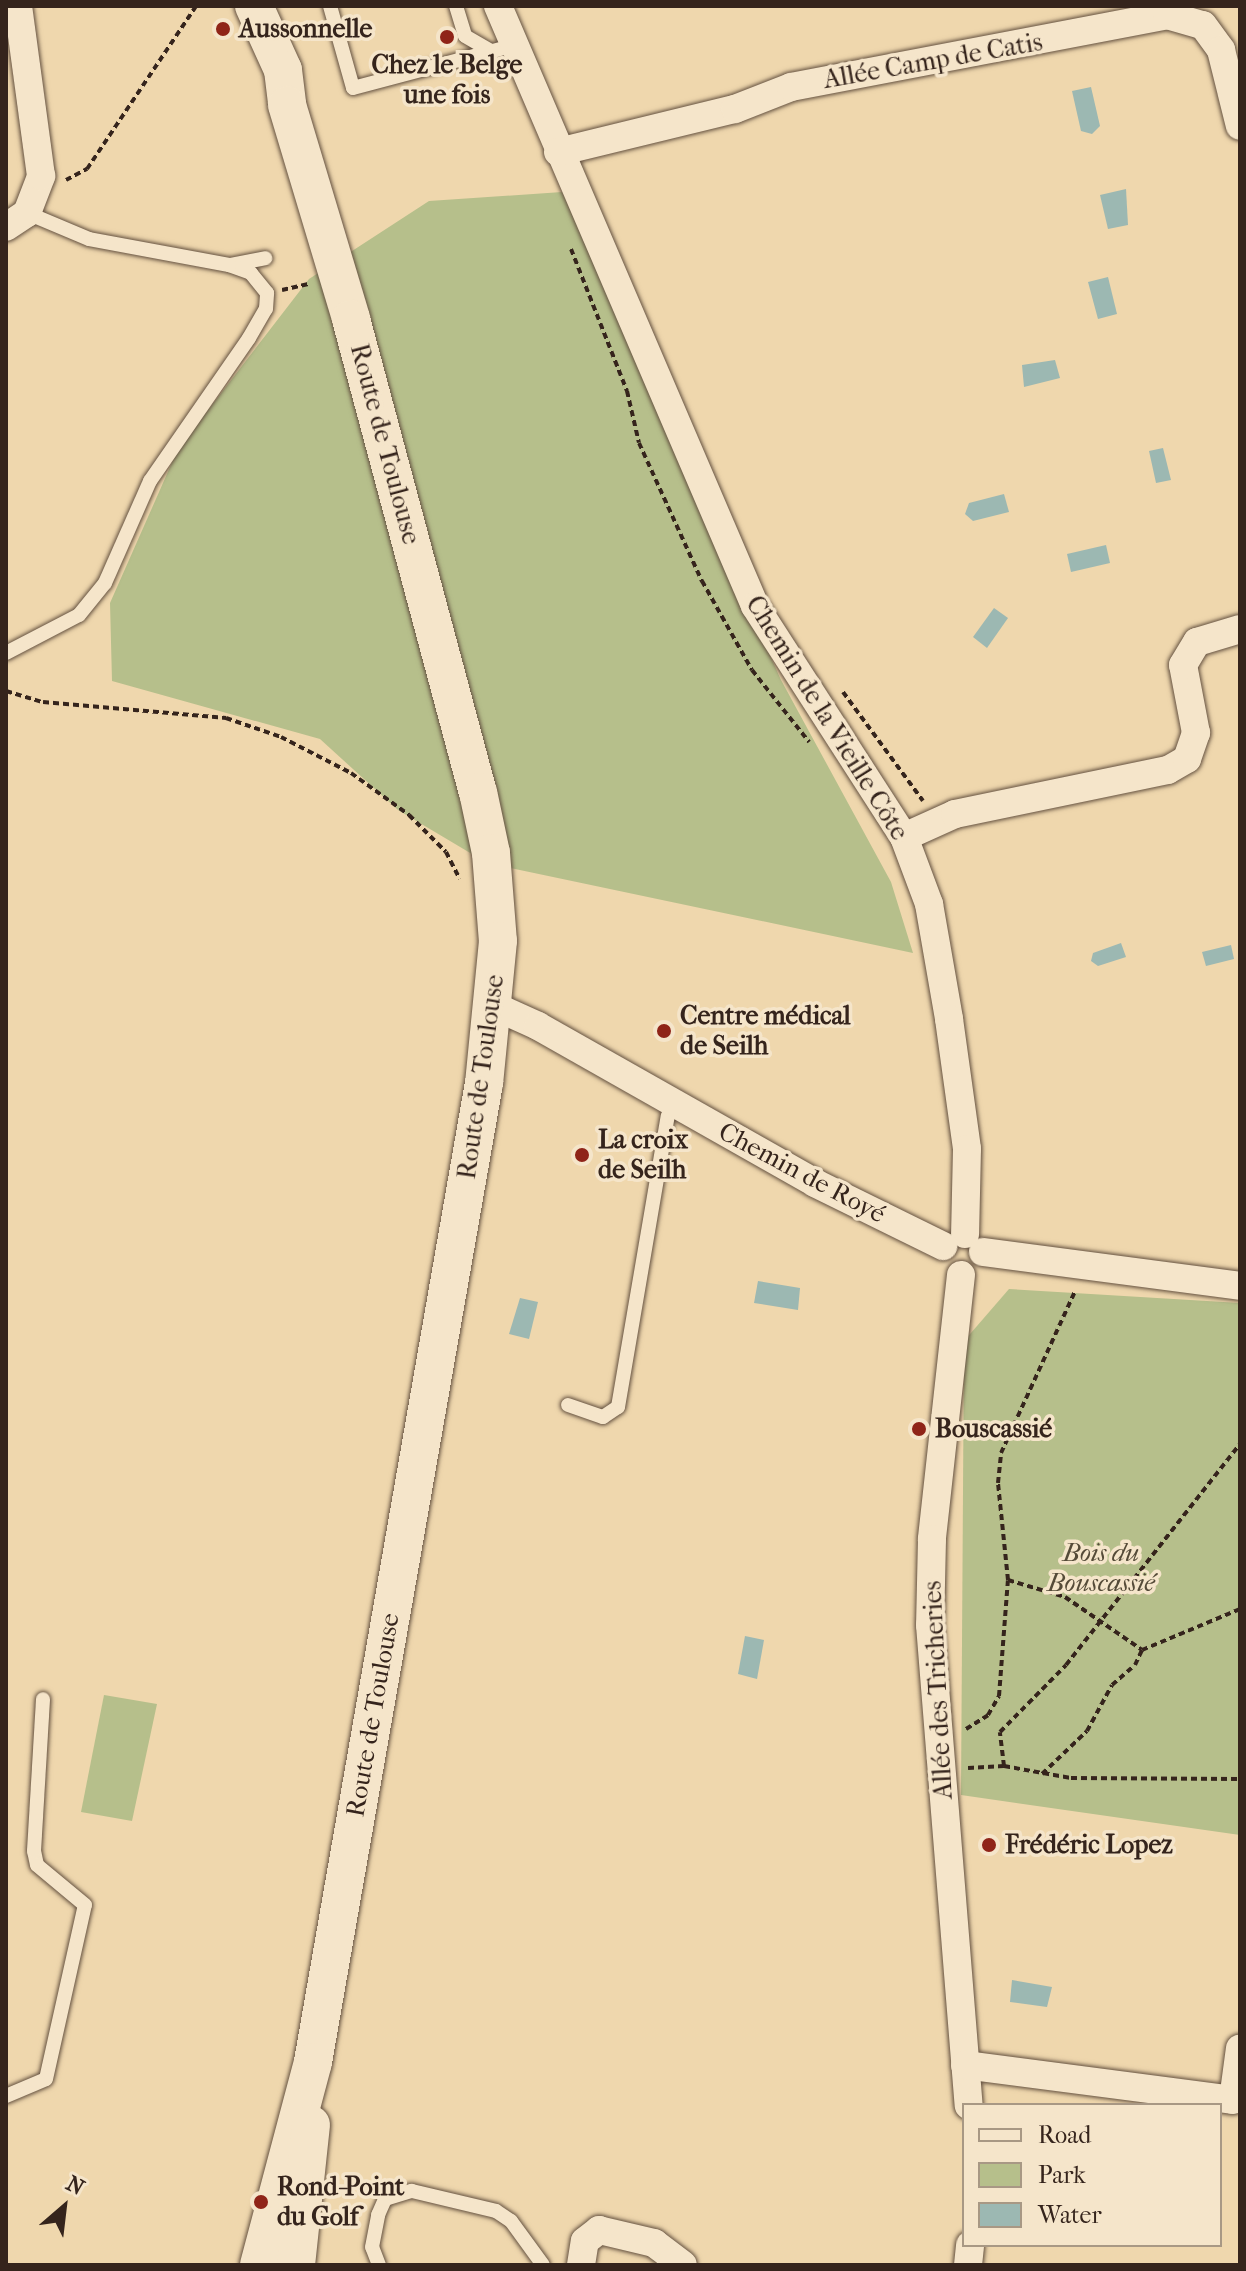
<!DOCTYPE html>
<html>
<head>
<meta charset="utf-8">
<style>
  body { margin:0 }
  #map { position:relative; width:1246px; height:2271px; overflow:hidden; background:#efd7ad; font-family:"IM FELL French Canon",serif }
  div>[style] { position:absolute }
  .green>* { inset:0; background:#b6bf8b }
  .water>* { inset:0; background:#9cb8b2 }
  .path>* { height:4px; margin-top:-2px; transform-origin:0; background:repeating-linear-gradient(90deg,#35241c 0 6px,transparent 0 10px) }
  .roads { filter:drop-shadow(0 0 2px #645140) drop-shadow(0 0 2px #645140) }
  .lane>* { height:14px; margin:-7px; padding:0 7px; transform-origin:7px; border-radius:7px; background:#f5e5ca }
  .street>* { height:28px; margin:-14px; padding:0 14px; transform-origin:14px; border-radius:14px; background:#f5e5ca }
  .secondary>* { height:38px; margin:-19px; padding:0 19px; transform-origin:19px; border-radius:19px; background:#f5e5ca }
  .dots>* { width:22px; height:22px; translate:-50% -50%; box-sizing:border-box; border:4px solid #f5e5ca; border-radius:50% }
  span { translate:-50% -50%; white-space:nowrap; text-align:center; line-height:1.15; -webkit-text-stroke:7px #f5e5ca; paint-order:stroke }
  .poi-label { font-size:26px; color:#35241c; font-weight:700 }
  .left { translate:0 -50%; text-align:left }
  .street-label { font-size:26px; color:#35241c }
  .park-label { font-size:26px; color:#554b38; font-style:italic }
  .frame { position:absolute; inset:0; border:8px solid #35241c; pointer-events:none }
  .legend { position:absolute; left:962px; top:2103px; width:260px; height:144px; box-sizing:border-box; background:#f5e5ca; border:2px solid #a89884; margin:0; padding:10px 14px; list-style:none; font-size:24px; color:#35241c }
  .legend li { display:flex; align-items:center; gap:16px; height:40px }
  .legend b { width:40px; border:2px solid #a89884 }
  .north { position:absolute; left:24px; top:2167px; width:80px; height:80px; -webkit-text-stroke:6px #f5e5ca; paint-order:stroke; rotate:28deg; font-size:22px; font-weight:700; line-height:32px; text-align:center; color:#35241c }
  .north::after { content:''; display:block; margin:auto; width:28px; height:36px; background:#35241c; clip-path:polygon(50% 0,100% 100%,50% 72%,0 100%) }
</style>
</head>
<body>
<div id="map">
  <div class="green">
    <div style="clip-path:polygon(562px 192px,781px 680px,891px 882px,913px 953px,487px 863px,398px 810px,320px 739px,112px 681px,110px 603px,178px 449px,309px 279px,429px 201px)"></div>
    <div style="clip-path:polygon(1009px 1289px,1240px 1303px,1240px 1835px,961px 1795px,964px 1341px)"></div>
    <div style="clip-path:polygon(104px 1695px,157px 1704px,132px 1821px,81px 1812px)"></div>
  </div>
  <div class="water">
    <div style="clip-path:polygon(1091px 87px,1100px 126px,1092px 134px,1081px 131px,1072px 91px)"></div>
    <div style="clip-path:polygon(1126px 189px,1128px 225px,1108px 229px,1100px 195px)"></div>
    <div style="clip-path:polygon(1108px 277px,1117px 314px,1098px 319px,1088px 282px)"></div>
    <div style="clip-path:polygon(1055px 360px,1060px 378px,1024px 387px,1022px 365px)"></div>
    <div style="clip-path:polygon(1163px 448px,1171px 480px,1156px 483px,1149px 451px)"></div>
    <div style="clip-path:polygon(1004px 494px,1009px 512px,973px 521px,965px 514px,969px 503px)"></div>
    <div style="clip-path:polygon(1106px 545px,1110px 563px,1071px 572px,1067px 554px)"></div>
    <div style="clip-path:polygon(994px 608px,1008px 618px,987px 648px,973px 637px)"></div>
    <div style="clip-path:polygon(1121px 943px,1126px 957px,1098px 966px,1091px 961px,1093px 953px)"></div>
    <div style="clip-path:polygon(1231px 945px,1234px 959px,1206px 966px,1202px 952px)"></div>
    <div style="clip-path:polygon(758px 1281px,800px 1288px,798px 1310px,754px 1303px)"></div>
    <div style="clip-path:polygon(520px 1298px,538px 1302px,529px 1339px,509px 1334px)"></div>
    <div style="clip-path:polygon(745px 1636px,764px 1640px,757px 1679px,738px 1674px)"></div>
    <div style="clip-path:polygon(1012px 1980px,1052px 1987px,1047px 2007px,1010px 2002px)"></div>
  </div>
  <div class="path">
    <div style="left:66px;top:180px;width:24px;rotate:-28deg"></div>
    <div style="left:87px;top:169px;width:196px;rotate:-56.2deg"></div>
    <div style="left:571px;top:249px;width:153px;rotate:68.5deg"></div>
    <div style="left:627px;top:391px;width:53px;rotate:77deg"></div>
    <div style="left:639px;top:443px;width:152px;rotate:65.5deg"></div>
    <div style="left:702px;top:581px;width:102px;rotate:60.7deg"></div>
    <div style="left:752px;top:670px;width:92px;rotate:51.6deg"></div>
    <div style="left:282px;top:290px;width:28px;rotate:-13deg"></div>
    <div style="left:6px;top:691px;width:39px;rotate:17deg"></div>
    <div style="left:43px;top:702px;width:184px;rotate:5deg"></div>
    <div style="left:226px;top:718px;width:58px;rotate:19.1deg"></div>
    <div style="left:281px;top:737px;width:79px;rotate:27.2deg"></div>
    <div style="left:351px;top:773px;width:72px;rotate:35.9deg"></div>
    <div style="left:409px;top:815px;width:52px;rotate:45deg"></div>
    <div style="left:446px;top:852px;width:30px;rotate:63deg"></div>
    <div style="left:843px;top:692px;width:135px;rotate:53.7deg"></div>
    <div style="left:1008px;top:1580px;width:59px;rotate:16.6deg"></div>
    <div style="left:1065px;top:1597px;width:93px;rotate:34.5deg"></div>
    <div style="left:1142px;top:1650px;width:106px;rotate:-22.7deg"></div>
    <div style="left:966px;top:1729px;width:26px;rotate:-32deg"></div>
    <div style="left:988px;top:1715px;width:22px;rotate:-60deg"></div>
    <div style="left:999px;top:1696px;width:116px;rotate:-85.6deg"></div>
    <div style="left:1008px;top:1580px;width:98px;rotate:-95.9deg"></div>
    <div style="left:998px;top:1483px;width:30px;rotate:-84deg"></div>
    <div style="left:1001px;top:1453px;width:178px;rotate:-65.4deg"></div>
    <div style="left:1004px;top:1766px;width:34px;rotate:-97deg"></div>
    <div style="left:1000px;top:1732px;width:94px;rotate:-45.4deg"></div>
    <div style="left:1066px;top:1665px;width:281px;rotate:-51.8deg"></div>
    <div style="left:968px;top:1768px;width:36px;rotate:-3deg"></div>
    <div style="left:1004px;top:1766px;width:68px;rotate:10.2deg"></div>
    <div style="left:1071px;top:1778px;width:169px;rotate:0.3deg"></div>
    <div style="left:1042px;top:1774px;width:62px;rotate:-43.7deg"></div>
    <div style="left:1087px;top:1731px;width:52px;rotate:-61.5deg"></div>
    <div style="left:1112px;top:1685px;width:30px;rotate:-41deg"></div>
    <div style="left:1135px;top:1665px;width:17px;rotate:-65deg"></div>
  </div>
  <div class="roads">
    <div class="lane">
      <div style="left:330px;top:6px;width:85px;rotate:74.3deg"></div>
      <div style="left:353px;top:88px;width:164px;rotate:-14.8deg"></div>
      <div style="left:456px;top:6px;width:31px;rotate:73deg"></div>
      <div style="left:465px;top:36px;width:30px;rotate:30deg"></div>
      <div style="left:230px;top:265px;width:36px;rotate:-11deg"></div>
      <div style="left:6px;top:653px;width:82px;rotate:-27.5deg"></div>
      <div style="left:79px;top:615px;width:41px;rotate:-50.9deg"></div>
      <div style="left:105px;top:583px;width:111px;rotate:-66.2deg"></div>
      <div style="left:150px;top:481px;width:174px;rotate:-55.3deg"></div>
      <div style="left:249px;top:338px;width:34px;rotate:-60deg"></div>
      <div style="left:266px;top:309px;width:16px;rotate:-86deg"></div>
      <div style="left:267px;top:293px;width:26px;rotate:-129deg"></div>
      <div style="left:251px;top:273px;width:23px;rotate:-160deg"></div>
      <div style="left:229px;top:265px;width:142px;rotate:-169.5deg"></div>
      <div style="left:89px;top:239px;width:67px;rotate:-157.2deg"></div>
      <div style="left:568px;top:1405px;width:37px;rotate:19deg"></div>
      <div style="left:603px;top:1417px;width:18px;rotate:-34deg"></div>
      <div style="left:618px;top:1407px;width:295px;rotate:-80.3deg"></div>
      <div style="left:668px;top:1116px;width:14px;rotate:-60deg"></div>
      <div style="left:6px;top:2096px;width:43px;rotate:-23deg"></div>
      <div style="left:46px;top:2079px;width:178px;rotate:-77.4deg"></div>
      <div style="left:85px;top:1905px;width:62px;rotate:-140.2deg"></div>
      <div style="left:37px;top:1865px;width:14px;rotate:-102deg"></div>
      <div style="left:34px;top:1851px;width:152px;rotate:-86.6deg"></div>
      <div style="left:379px;top:2265px;width:19px;rotate:-111deg"></div>
      <div style="left:372px;top:2247px;width:33px;rotate:-79deg"></div>
      <div style="left:378px;top:2215px;width:17px;rotate:-66deg"></div>
      <div style="left:385px;top:2199px;width:28px;rotate:-17deg"></div>
      <div style="left:412px;top:2191px;width:86px;rotate:13.4deg"></div>
      <div style="left:496px;top:2211px;width:18px;rotate:34deg"></div>
      <div style="left:511px;top:2221px;width:54px;rotate:54deg"></div>
    </div>
    <div class="street">
      <div style="left:498px;top:6px;width:653px;rotate:66.81deg"></div>
      <div style="left:755px;top:606px;width:275px;rotate:57.2deg"></div>
      <div style="left:904px;top:837px;width:72px;rotate:69.5deg"></div>
      <div style="left:929px;top:904px;width:117px;rotate:80.1deg"></div>
      <div style="left:949px;top:1019px;width:131px;rotate:82.1deg"></div>
      <div style="left:967px;top:1149px;width:85px;rotate:91.3deg"></div>
      <div style="left:558px;top:152px;width:182px;rotate:-13.7deg"></div>
      <div style="left:735px;top:109px;width:60px;rotate:-21.4deg"></div>
      <div style="left:791px;top:87px;width:383px;rotate:-10.8deg"></div>
      <div style="left:1167px;top:15px;width:37px;rotate:16deg"></div>
      <div style="left:1203px;top:25px;width:31px;rotate:54deg"></div>
      <div style="left:1221px;top:50px;width:78px;rotate:76deg"></div>
      <div style="left:6px;top:227px;width:25px;rotate:-34deg"></div>
      <div style="left:27px;top:213px;width:40px;rotate:-69deg"></div>
      <div style="left:41px;top:176px;width:172px;rotate:-97.7deg"></div>
      <div style="left:904px;top:837px;width:56px;rotate:-24.3deg"></div>
      <div style="left:955px;top:814px;width:217px;rotate:-11.7deg"></div>
      <div style="left:1168px;top:770px;width:22px;rotate:-30deg"></div>
      <div style="left:1187px;top:759px;width:28px;rotate:-71deg"></div>
      <div style="left:1196px;top:733px;width:69px;rotate:-100.8deg"></div>
      <div style="left:1183px;top:665px;width:27px;rotate:-59deg"></div>
      <div style="left:1197px;top:642px;width:45px;rotate:-16.8deg"></div>
      <div style="left:494px;top:1006px;width:48px;rotate:24.4deg"></div>
      <div style="left:538px;top:1026px;width:318px;rotate:29.5deg"></div>
      <div style="left:815px;top:1183px;width:143px;rotate:26.2deg"></div>
      <div style="left:983px;top:1252px;width:259px;rotate:7.5deg"></div>
      <div style="left:961px;top:1275px;width:266px;rotate:96.3deg"></div>
      <div style="left:932px;top:1539px;width:86px;rotate:91.3deg"></div>
      <div style="left:930px;top:1625px;width:482px;rotate:85.4deg"></div>
      <div style="left:965px;top:2065px;width:270px;rotate:7.4deg"></div>
      <div style="left:1233px;top:2100px;width:52px;rotate:-82.3deg"></div>
      <div style="left:581px;top:2265px;width:24px;rotate:-81deg"></div>
      <div style="left:585px;top:2241px;width:18px;rotate:-38deg"></div>
      <div style="left:599px;top:2230px;width:57px;rotate:13.3deg"></div>
      <div style="left:654px;top:2243px;width:36px;rotate:37deg"></div>
      <div style="left:968px;top:2265px;width:20px;rotate:-84deg"></div>
    </div>
    <div class="secondary">
      <div style="left:254px;top:6px;width:70px;rotate:65.6deg"></div>
      <div style="left:283px;top:70px;width:35px;rotate:83deg"></div>
      <div style="left:287px;top:105px;width:223px;rotate:73.3deg"></div>
      <div style="left:351px;top:319px;width:490px;rotate:75deg"></div>
      <div style="left:478px;top:792px;width:62px;rotate:78deg"></div>
      <div style="left:491px;top:853px;width:88px;rotate:85.5deg"></div>
      <div style="left:498px;top:941px;width:143px;rotate:95.6deg"></div>
      <div style="left:484px;top:1083px;width:994px;rotate:99.91deg"></div>
      <div style="left:313px;top:2062px;width:210px;rotate:104.9deg"></div>
      <div style="left:296px;top:2265px;width:141px;rotate:-83.9deg"></div>
    </div>
  </div>
  <div class="dots">
    <div style="left:223px;top:29px;background:#8f2418"></div>
    <div style="left:447px;top:37px;background:#8f2418"></div>
    <div style="left:664px;top:1031px;background:#8f2418"></div>
    <div style="left:582px;top:1155px;background:#8f2418"></div>
    <div style="left:919px;top:1429px;background:#8f2418"></div>
    <div style="left:989px;top:1845px;background:#8f2418"></div>
    <div style="left:261px;top:2202px;background:#8f2418"></div>
  </div>
  <div class="poi-label">
    <span class="left" style="left:239px;top:29px">Aussonnelle</span>
    <span style="left:447px;top:80px">Chez le Belge<br>une fois</span>
    <span class="left" style="left:680px;top:1031px">Centre médical<br>de Seilh</span>
    <span class="left" style="left:598px;top:1155px">La croix<br>de Seilh</span>
    <span class="left" style="left:935px;top:1429px">Bouscassié</span>
    <span class="left" style="left:1005px;top:1845px">Frédéric Lopez</span>
    <span class="left" style="left:277px;top:2202px">Rond-Point<br>du Golf</span>
  </div>
  <div class="street-label">
    <span style="left:933px;top:61px;rotate:-10deg">Allée Camp de Catis</span>
    <span style="left:385px;top:444px;rotate:75deg">Route de Toulouse</span>
    <span style="left:827px;top:718px;rotate:58deg">Chemin de la Vieille Côte</span>
    <span style="left:481px;top:1077px;rotate:-82deg">Route de Toulouse</span>
    <span style="left:802px;top:1173px;rotate:28deg">Chemin de Royé</span>
    <span style="left:938px;top:1690px;rotate:-93deg">Allée des Tricheries</span>
    <span style="left:373px;top:1715px;rotate:-80deg">Route de Toulouse</span>
  </div>
  <div class="park-label">
    <span style="left:1101px;top:1568px">Bois du<br>Bouscassié</span>
  </div>
  <div class="frame"></div>
  <ul class="legend">
  <li><b style="height:10px;background:#f5e5ca"></b>Road</li>
  <li><b style="height:22px;background:#b6bf8b"></b>Park</li>
  <li><b style="height:22px;background:#9cb8b2"></b>Water</li>
  </ul>
  <div class="north">N</div>
</div>
</body>
</html>
